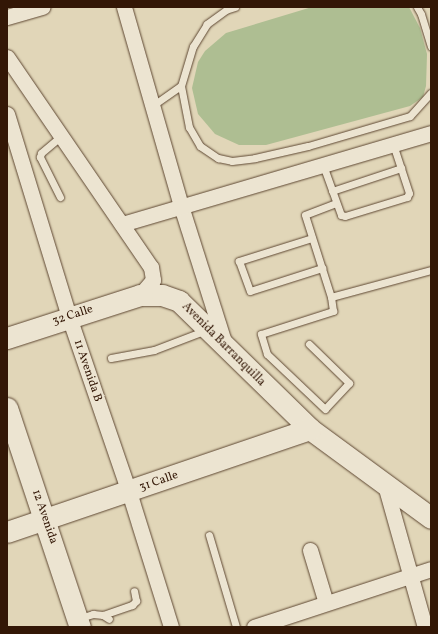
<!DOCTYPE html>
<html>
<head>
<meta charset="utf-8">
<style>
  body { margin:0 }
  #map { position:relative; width:438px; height:634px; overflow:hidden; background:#e1d6b8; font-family:Vollkorn,serif }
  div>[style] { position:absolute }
  .green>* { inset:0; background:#aebe92 }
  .roads { filter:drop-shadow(0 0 1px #5e4732) drop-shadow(0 0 1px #5e4732) }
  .lane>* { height:7px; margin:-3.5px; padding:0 3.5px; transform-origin:3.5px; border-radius:3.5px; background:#ece4d1 }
  .street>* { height:15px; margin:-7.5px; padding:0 7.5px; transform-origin:7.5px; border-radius:7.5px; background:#ece4d1 }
  .secondary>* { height:21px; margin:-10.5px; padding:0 10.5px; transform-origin:10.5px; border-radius:10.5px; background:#ece4d1 }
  span { translate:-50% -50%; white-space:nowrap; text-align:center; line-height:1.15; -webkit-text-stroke:3px #ece4d1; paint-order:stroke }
  .street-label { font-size:12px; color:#331706 }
  .frame { position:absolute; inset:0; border:8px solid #331706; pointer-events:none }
</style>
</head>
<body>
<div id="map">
  <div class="green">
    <div style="clip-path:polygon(312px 7px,409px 7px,420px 28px,427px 54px,426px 86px,423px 97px,410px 106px,266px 145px,239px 145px,215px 134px,198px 114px,192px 88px,198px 62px,205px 51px,226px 33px)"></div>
  </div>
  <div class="roads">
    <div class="lane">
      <div style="left:235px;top:7px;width:9px;rotate:162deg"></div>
      <div style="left:226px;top:10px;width:24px;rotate:144deg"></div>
      <div style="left:207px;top:24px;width:26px;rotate:122deg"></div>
      <div style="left:193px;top:46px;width:42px;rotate:106.7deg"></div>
      <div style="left:181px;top:86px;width:42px;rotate:79deg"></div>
      <div style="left:189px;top:127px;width:22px;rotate:60deg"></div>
      <div style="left:200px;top:146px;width:22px;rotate:34deg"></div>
      <div style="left:218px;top:158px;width:14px;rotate:12deg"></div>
      <div style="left:232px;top:161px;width:23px;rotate:-7deg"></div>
      <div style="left:255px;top:158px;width:54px;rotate:-12.8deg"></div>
      <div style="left:308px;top:146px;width:106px;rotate:-16.4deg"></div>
      <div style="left:410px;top:116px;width:31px;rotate:-48deg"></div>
      <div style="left:417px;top:7px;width:8px;rotate:60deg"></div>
      <div style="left:421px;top:14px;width:34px;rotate:73deg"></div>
      <div style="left:152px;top:106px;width:35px;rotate:-35deg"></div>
      <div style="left:323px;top:165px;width:53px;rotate:70.2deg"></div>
      <div style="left:341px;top:215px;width:4px;rotate:14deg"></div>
      <div style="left:345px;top:216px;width:65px;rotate:-17deg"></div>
      <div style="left:407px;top:197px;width:4px;rotate:-63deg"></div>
      <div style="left:409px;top:193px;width:52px;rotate:-108.1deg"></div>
      <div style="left:332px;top:191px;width:73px;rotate:-18.4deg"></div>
      <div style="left:60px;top:197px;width:45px;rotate:-116.6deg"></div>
      <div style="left:40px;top:157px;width:4px;rotate:-76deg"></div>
      <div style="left:41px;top:153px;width:26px;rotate:-40deg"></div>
      <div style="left:336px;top:203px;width:33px;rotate:159deg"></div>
      <div style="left:305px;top:215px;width:86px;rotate:72.4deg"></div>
      <div style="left:331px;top:297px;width:104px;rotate:-15.1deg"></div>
      <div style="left:312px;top:238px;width:77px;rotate:162.5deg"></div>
      <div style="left:239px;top:261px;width:32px;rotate:70deg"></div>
      <div style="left:250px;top:291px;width:76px;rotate:-17.7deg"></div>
      <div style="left:309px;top:344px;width:56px;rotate:44.3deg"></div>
      <div style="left:349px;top:383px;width:35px;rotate:133deg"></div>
      <div style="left:325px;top:409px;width:80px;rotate:-136.5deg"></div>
      <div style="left:267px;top:354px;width:21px;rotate:-107deg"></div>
      <div style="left:261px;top:334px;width:76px;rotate:-17.7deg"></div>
      <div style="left:333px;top:311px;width:14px;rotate:-98deg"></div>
      <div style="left:111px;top:358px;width:44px;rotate:-10.5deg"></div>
      <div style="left:154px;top:350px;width:56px;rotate:-21deg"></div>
      <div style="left:209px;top:535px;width:96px;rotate:73.6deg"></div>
      <div style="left:103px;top:615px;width:31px;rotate:-19deg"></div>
      <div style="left:132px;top:605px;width:6px;rotate:-45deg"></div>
      <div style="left:136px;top:601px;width:10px;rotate:-101deg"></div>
      <div style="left:80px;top:618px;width:14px;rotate:-17deg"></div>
      <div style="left:93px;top:614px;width:10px;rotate:6deg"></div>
      <div style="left:103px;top:615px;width:7px;rotate:34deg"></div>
    </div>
    <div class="street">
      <div style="left:124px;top:7px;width:207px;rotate:74deg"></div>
      <div style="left:181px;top:206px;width:146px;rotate:72.4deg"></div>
      <div style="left:7px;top:17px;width:37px;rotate:-16deg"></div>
      <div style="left:7px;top:57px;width:255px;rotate:55.6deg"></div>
      <div style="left:151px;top:267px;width:13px;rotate:81deg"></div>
      <div style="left:153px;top:280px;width:20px;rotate:131deg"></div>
      <div style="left:7px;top:114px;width:212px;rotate:73deg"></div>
      <div style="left:69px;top:317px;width:185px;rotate:71.1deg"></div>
      <div style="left:129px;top:492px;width:141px;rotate:72.7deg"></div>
      <div style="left:122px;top:224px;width:322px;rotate:-16.4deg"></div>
      <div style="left:385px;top:485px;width:148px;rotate:74.3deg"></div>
      <div style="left:310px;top:550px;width:55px;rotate:73.2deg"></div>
      <div style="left:254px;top:627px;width:186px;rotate:-18.1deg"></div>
    </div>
    <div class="secondary">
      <div style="left:7px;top:338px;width:140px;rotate:-17.9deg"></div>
      <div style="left:140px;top:295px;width:22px"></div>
      <div style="left:162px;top:295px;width:18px;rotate:19deg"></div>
      <div style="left:179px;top:301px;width:183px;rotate:44.3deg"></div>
      <div style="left:310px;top:429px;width:150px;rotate:36.3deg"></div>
      <div style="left:7px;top:408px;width:231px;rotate:71.6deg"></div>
      <div style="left:7px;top:532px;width:320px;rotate:-18.8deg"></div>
    </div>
  </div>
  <div class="street-label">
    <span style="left:73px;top:316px;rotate:-18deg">32 Calle</span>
    <span style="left:223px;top:345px;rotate:45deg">Avenida Barranquilla</span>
    <span style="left:87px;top:371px;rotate:71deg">11 Avenida B</span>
    <span style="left:159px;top:482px;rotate:-19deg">31 Calle</span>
    <span style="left:44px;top:517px;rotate:71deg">12 Avenida</span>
  </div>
  <div class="frame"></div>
</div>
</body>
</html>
